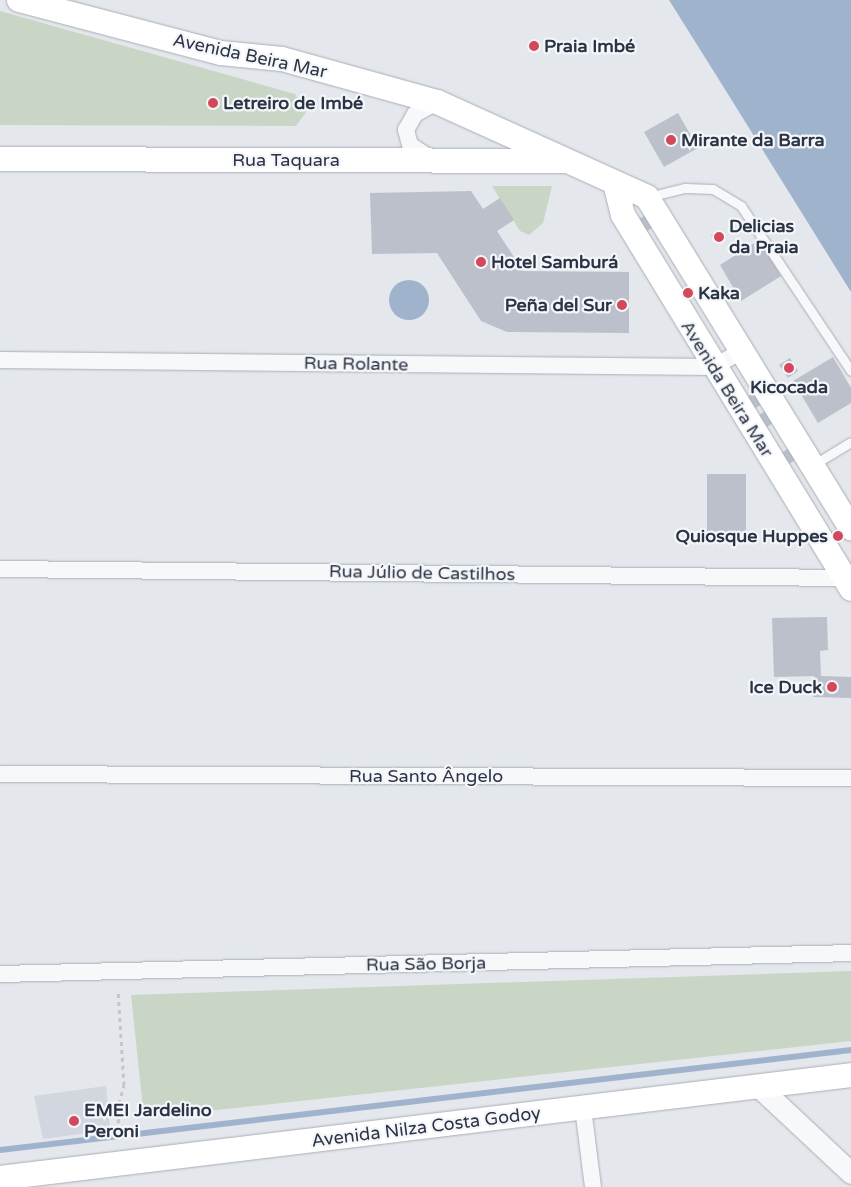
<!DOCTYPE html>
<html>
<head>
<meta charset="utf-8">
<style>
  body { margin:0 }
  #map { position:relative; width:851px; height:1187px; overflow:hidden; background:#e4e7ec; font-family:"Varela Round",sans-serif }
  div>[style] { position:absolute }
  .built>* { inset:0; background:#d2d6de }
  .green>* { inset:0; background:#c9d6c5 }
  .water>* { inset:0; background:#9fb4cc }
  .round { border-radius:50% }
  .stream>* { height:6px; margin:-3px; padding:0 3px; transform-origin:3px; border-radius:3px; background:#9fb4cc }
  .building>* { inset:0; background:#bbc0ca }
  .path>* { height:3px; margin-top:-1.5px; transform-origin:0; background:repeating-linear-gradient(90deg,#c2c5cb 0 4px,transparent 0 8px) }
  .roads { filter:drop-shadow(0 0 1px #a9aeb7) drop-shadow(0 0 1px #a9aeb7) }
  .service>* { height:9px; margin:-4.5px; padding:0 4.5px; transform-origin:4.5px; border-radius:4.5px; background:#f7f8fa }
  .minor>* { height:16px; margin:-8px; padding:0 8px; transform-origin:8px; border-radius:8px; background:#f7f8fa }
  .tertiary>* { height:21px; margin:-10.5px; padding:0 10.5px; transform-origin:10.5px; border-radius:10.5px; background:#f7f8fa }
  .secondary>* { height:24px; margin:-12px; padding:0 12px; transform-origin:12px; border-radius:12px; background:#fff }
  .dots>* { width:14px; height:14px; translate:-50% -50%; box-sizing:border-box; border:2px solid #f4f6f9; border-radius:50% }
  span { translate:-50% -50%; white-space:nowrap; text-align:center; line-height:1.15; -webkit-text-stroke:4.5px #f4f6f9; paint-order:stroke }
  .poi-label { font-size:18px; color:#2b3445; font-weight:700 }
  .left { translate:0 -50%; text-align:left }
  .right { translate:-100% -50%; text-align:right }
  .street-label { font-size:18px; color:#2b3445 }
</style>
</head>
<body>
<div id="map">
  <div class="built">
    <div style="clip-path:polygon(106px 1086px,110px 1130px,43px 1139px,34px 1096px)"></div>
  </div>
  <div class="green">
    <div style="clip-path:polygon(0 11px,295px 94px,306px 112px,296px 126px,0 125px)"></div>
    <div style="clip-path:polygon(492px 186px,552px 186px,543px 223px,529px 235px,520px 231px)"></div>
    <div style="clip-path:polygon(851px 971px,851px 1041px,144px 1118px,131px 995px)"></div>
  </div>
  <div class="water">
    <div style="clip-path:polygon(669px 0,851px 0,851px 292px,726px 91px)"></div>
    <div class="round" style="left:389px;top:280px;width:40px;height:40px"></div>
  </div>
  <div class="stream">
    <div style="left:0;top:1150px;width:857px;rotate:-6.7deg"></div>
  </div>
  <div class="building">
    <div style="clip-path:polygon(678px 113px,698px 148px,664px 167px,644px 132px)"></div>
    <div style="clip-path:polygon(471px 191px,483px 209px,500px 198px,514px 220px,497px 231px,523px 271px,629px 272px,629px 333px,507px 332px,481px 321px,437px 253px,372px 254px,370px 193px)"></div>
    <div style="clip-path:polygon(648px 214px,655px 226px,644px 233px,637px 220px)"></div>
    <div style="clip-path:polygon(720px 230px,726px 239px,717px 244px,711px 235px)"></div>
    <div style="clip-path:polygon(759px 240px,781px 276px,741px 301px,720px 265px)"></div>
    <div style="clip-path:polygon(691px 283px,698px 295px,686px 302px,679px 290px)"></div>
    <div style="clip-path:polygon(833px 357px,851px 388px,851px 403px,818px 423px,793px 381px)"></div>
    <div style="clip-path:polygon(790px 358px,798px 371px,788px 378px,779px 365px)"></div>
    <div style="clip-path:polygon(757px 391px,764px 403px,752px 410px,745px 398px)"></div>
    <div style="clip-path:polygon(769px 409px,776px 421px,764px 429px,757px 416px)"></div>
    <div style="clip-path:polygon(792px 446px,799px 458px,787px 465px,780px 454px)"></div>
    <div style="clip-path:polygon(707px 474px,746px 474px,746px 540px,707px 540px)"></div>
    <div style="clip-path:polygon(841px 526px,848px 538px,836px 545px,829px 533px)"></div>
    <div style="clip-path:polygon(827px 617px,828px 650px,820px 651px,821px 676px,851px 677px,851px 698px,813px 697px,814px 676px,774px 677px,772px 618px)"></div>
  </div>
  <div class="path">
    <div style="left:108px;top:1111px;width:9px"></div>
    <div style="left:117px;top:1111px;width:30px;rotate:82deg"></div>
    <div style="left:117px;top:1111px;width:27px;rotate:-75deg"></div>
    <div style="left:124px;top:1085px;width:95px;rotate:-93.6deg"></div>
  </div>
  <div class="roads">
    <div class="service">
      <div style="left:648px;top:197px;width:38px;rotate:-14deg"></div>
      <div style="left:685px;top:188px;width:28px;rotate:2deg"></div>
      <div style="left:713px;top:189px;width:33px;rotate:31deg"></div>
      <div style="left:741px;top:206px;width:198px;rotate:56.3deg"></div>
      <div style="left:813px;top:465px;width:44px;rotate:-31.2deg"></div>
    </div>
    <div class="minor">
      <div style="left:433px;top:160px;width:27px;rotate:-147deg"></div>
      <div style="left:410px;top:145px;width:16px;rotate:-105deg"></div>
      <div style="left:406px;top:130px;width:18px;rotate:-61deg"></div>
      <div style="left:415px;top:114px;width:25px;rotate:-29deg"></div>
      <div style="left:0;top:360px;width:713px;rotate:0.56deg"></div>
      <div style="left:713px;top:367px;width:33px;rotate:-29deg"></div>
      <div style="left:0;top:569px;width:851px;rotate:0.61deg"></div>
      <div style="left:0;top:774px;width:851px;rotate:0.27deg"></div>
      <div style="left:0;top:974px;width:851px;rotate:-1.41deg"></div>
      <div style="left:583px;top:1108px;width:80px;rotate:82.8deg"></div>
    </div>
    <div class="tertiary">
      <div style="left:757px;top:1085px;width:129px;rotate:43.1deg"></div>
    </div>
    <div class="secondary">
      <div style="left:19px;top:0;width:209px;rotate:14.7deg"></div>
      <div style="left:221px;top:53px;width:61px;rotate:5.6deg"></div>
      <div style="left:282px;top:59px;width:161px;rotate:15.5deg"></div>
      <div style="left:437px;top:102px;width:230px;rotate:24.3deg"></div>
      <div style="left:647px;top:197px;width:389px;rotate:58.4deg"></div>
      <div style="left:0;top:159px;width:563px;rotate:0.2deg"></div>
      <div style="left:615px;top:183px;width:33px;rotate:76deg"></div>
      <div style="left:623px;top:215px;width:438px;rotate:58.6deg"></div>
      <div style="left:0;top:1178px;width:857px;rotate:-6.9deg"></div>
    </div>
  </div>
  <div class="dots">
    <div style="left:534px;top:46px;background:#d1495b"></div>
    <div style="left:213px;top:103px;background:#d1495b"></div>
    <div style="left:671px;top:140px;background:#d1495b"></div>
    <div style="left:719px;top:237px;background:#d1495b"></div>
    <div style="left:481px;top:262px;background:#d1495b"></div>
    <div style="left:688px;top:293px;background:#d1495b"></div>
    <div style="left:622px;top:305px;background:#d1495b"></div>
    <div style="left:789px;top:368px;background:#d1495b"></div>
    <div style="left:838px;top:536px;background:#d1495b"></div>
    <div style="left:832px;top:687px;background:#d1495b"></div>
    <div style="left:74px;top:1121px;background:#d1495b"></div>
  </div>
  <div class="poi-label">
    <span class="left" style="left:544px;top:46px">Praia Imbé</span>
    <span class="left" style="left:223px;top:103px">Letreiro de Imbé</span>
    <span class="left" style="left:681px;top:140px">Mirante da Barra</span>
    <span class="left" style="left:729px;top:237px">Delicias<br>da Praia</span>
    <span class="left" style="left:491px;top:262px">Hotel Samburá</span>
    <span class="left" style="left:698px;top:293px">Kaka</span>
    <span class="right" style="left:612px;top:305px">Peña del Sur</span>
    <span style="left:789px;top:387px">Kicocada</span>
    <span class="right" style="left:828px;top:536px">Quiosque Huppes</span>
    <span class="right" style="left:822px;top:687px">Ice Duck</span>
    <span class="left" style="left:84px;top:1121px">EMEI Jardelino<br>Peroni</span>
  </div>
  <div class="street-label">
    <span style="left:250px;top:56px;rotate:12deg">Avenida Beira Mar</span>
    <span style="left:286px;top:160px">Rua Taquara</span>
    <span style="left:356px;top:364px;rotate:1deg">Rua Rolante</span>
    <span style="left:727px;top:389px;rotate:58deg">Avenida Beira Mar</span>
    <span style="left:422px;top:573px;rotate:1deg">Rua Júlio de Castilhos</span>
    <span style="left:426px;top:776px">Rua Santo Ângelo</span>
    <span style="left:426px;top:964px;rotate:-1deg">Rua São Borja</span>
    <span style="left:426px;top:1127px;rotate:-7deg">Avenida Nilza Costa Godoy</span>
  </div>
</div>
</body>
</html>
